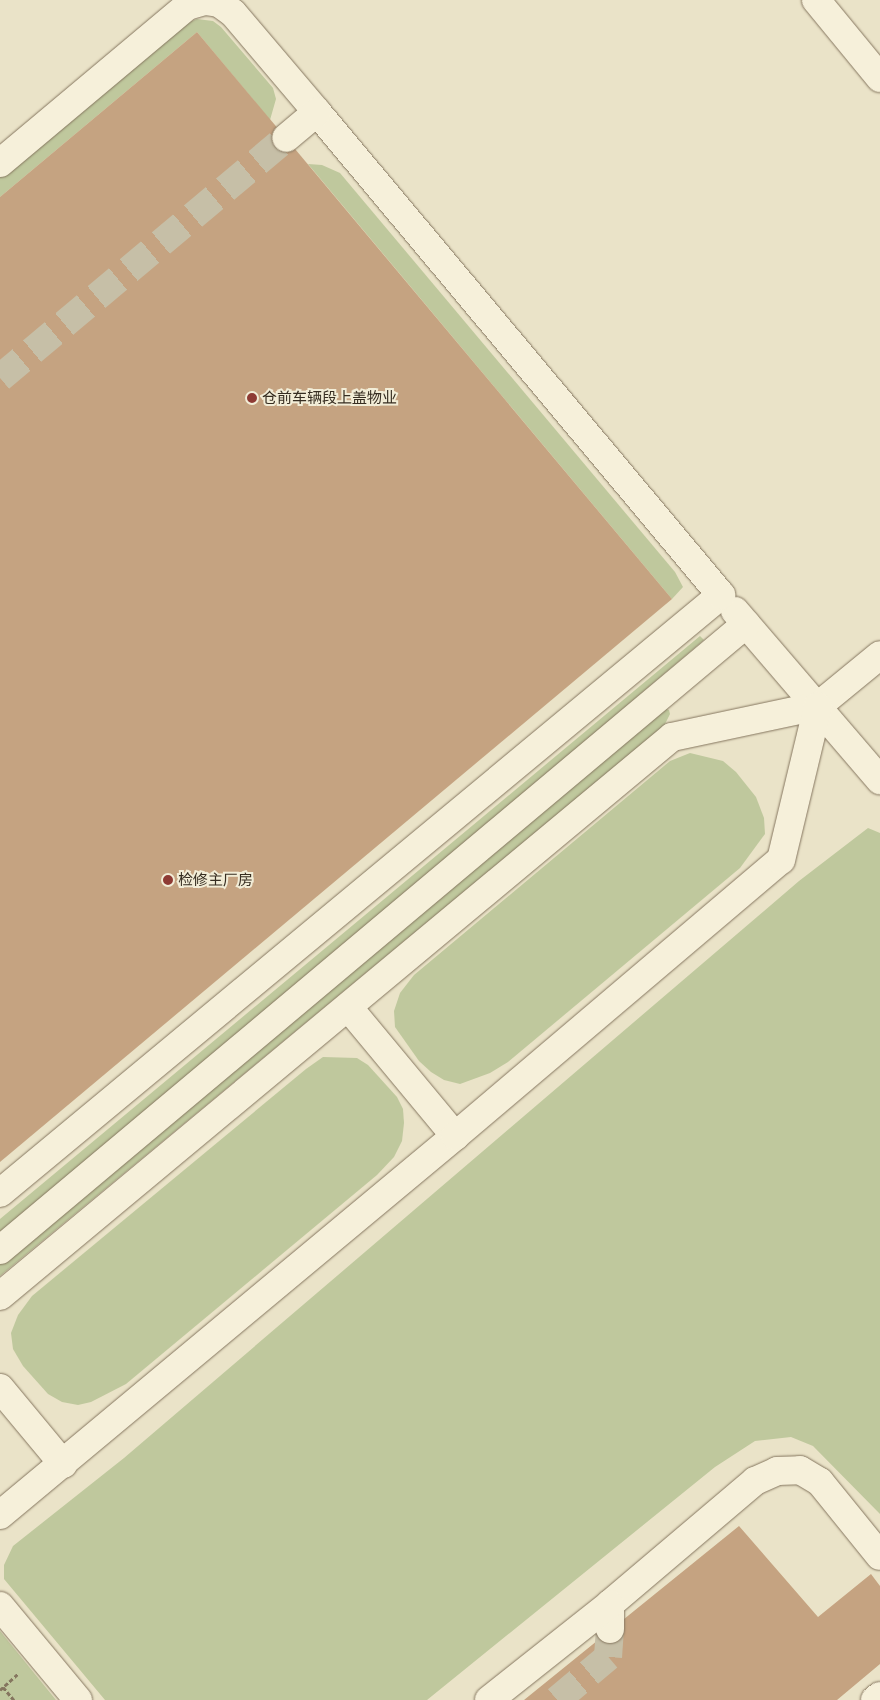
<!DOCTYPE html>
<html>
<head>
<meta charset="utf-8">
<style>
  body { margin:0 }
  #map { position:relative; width:880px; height:1700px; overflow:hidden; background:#eae3c8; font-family:"Libre Baskerville","Noto Sans SC",serif }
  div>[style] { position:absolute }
  .green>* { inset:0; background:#bfc89d }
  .building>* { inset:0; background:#c5a381 }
  .minor-tunnel>* { height:28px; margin-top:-14px; transform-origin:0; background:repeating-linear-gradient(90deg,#c6bfa7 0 28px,transparent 0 42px) }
  .path>* { height:3px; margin-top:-1.5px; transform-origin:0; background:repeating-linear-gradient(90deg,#85765f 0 4px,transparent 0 6.5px) }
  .roads { filter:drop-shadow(0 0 1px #85765f) drop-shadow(0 0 1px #85765f) }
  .minor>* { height:28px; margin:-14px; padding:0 14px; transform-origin:14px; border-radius:14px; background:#f6f0da }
  .dots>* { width:14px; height:14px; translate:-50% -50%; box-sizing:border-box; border:2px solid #f2edd7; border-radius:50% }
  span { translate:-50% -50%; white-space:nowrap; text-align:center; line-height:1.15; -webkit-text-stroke:4px #f2edd7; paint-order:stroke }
  .poi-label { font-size:15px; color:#362d21 }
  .left { translate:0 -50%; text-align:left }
</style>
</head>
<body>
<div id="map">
  <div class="green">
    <div style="clip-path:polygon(197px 19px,213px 21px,221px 27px,273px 88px,276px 99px,270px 120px,197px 32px,0 197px,0 177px,179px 26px)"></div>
    <div style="clip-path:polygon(308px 164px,322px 165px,340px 173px,675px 572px,683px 587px,672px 599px)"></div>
    <div style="clip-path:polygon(700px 636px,704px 640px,544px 776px,662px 707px,669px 710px,670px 714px,664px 726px,0 1276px,0 1219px)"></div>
    <div style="clip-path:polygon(690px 753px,723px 761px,736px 772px,756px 797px,764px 818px,765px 834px,740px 868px,508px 1062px,490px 1073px,460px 1084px,444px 1080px,431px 1072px,419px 1061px,395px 1027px,394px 1011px,400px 993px,414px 975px,670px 761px)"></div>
    <div style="clip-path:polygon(868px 828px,880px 833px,880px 1514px,813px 1446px,791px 1437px,755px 1441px,715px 1467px,427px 1700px,105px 1700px,4px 1579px,4px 1565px,13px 1546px,124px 1458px,799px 881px)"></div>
    <div style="clip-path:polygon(323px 1057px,357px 1058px,368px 1065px,397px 1097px,403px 1109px,404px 1123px,402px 1141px,394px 1157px,377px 1175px,126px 1384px,91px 1402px,78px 1405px,62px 1402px,48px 1394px,23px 1366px,13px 1349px,11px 1333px,18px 1315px,32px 1296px,306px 1069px)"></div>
    <div style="clip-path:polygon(0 1631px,56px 1700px,0 1700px)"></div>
  </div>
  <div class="building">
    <div style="clip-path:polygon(197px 32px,672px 599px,0 1162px,0 197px)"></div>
    <div style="clip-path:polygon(739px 1526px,818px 1617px,871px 1574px,880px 1586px,880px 1664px,837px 1700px,524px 1700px)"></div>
  </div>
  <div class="minor-tunnel">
    <div style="left:0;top:378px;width:373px;rotate:-40deg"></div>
    <div style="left:557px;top:1700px;width:67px;rotate:-40.1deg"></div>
    <div style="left:608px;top:1657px;width:28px;rotate:-86deg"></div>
  </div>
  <div class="path">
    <div style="left:3px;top:1687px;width:17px;rotate:50deg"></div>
    <div style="left:0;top:1690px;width:24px;rotate:-42deg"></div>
  </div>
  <div class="roads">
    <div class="minor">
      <div style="left:816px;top:0;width:101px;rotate:50.6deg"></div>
      <div style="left:0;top:163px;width:244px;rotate:-40deg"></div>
      <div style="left:187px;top:6px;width:19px;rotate:-16deg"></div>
      <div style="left:205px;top:1px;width:14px;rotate:8deg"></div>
      <div style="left:219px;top:3px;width:17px;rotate:36deg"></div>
      <div style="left:233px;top:13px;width:130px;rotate:49.7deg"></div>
      <div style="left:735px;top:611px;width:223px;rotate:49.4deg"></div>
      <div style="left:348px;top:1007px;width:168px;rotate:50.3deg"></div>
      <div style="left:0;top:1193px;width:937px;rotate:-39.67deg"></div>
      <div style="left:721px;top:595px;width:630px;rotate:-129.91deg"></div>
      <div style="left:317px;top:112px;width:40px;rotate:140deg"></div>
      <div style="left:0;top:1250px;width:974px;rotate:-40deg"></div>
      <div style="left:0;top:1296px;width:874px;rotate:-39.76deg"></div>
      <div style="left:672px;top:737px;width:149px;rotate:-12deg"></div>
      <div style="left:818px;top:706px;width:80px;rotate:-39.4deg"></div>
      <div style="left:0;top:1388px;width:99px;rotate:50.3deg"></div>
      <div style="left:0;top:1515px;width:592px;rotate:-39.79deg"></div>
      <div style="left:455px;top:1136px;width:427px;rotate:-40.3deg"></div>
      <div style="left:781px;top:860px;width:158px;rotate:-76.5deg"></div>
      <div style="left:0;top:1606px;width:122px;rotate:50.3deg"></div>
      <div style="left:610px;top:1629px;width:25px;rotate:-90deg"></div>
      <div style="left:610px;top:1604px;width:190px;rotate:-40.3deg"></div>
      <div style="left:755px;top:1481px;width:24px;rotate:-24deg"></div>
      <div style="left:777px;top:1471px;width:23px;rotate:-2deg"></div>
      <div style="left:800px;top:1470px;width:23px;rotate:31deg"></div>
      <div style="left:820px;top:1482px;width:95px;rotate:51deg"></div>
      <div style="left:489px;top:1700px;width:154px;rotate:-38.4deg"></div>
      <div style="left:875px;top:1700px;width:6px;rotate:-39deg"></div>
    </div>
  </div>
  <div class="dots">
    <div style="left:252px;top:398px;background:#8e3b34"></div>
    <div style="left:168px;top:880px;background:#8e3b34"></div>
  </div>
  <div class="poi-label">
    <span class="left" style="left:262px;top:398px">仓前车辆段上盖物业</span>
    <span class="left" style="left:178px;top:880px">检修主厂房</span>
  </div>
</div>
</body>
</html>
